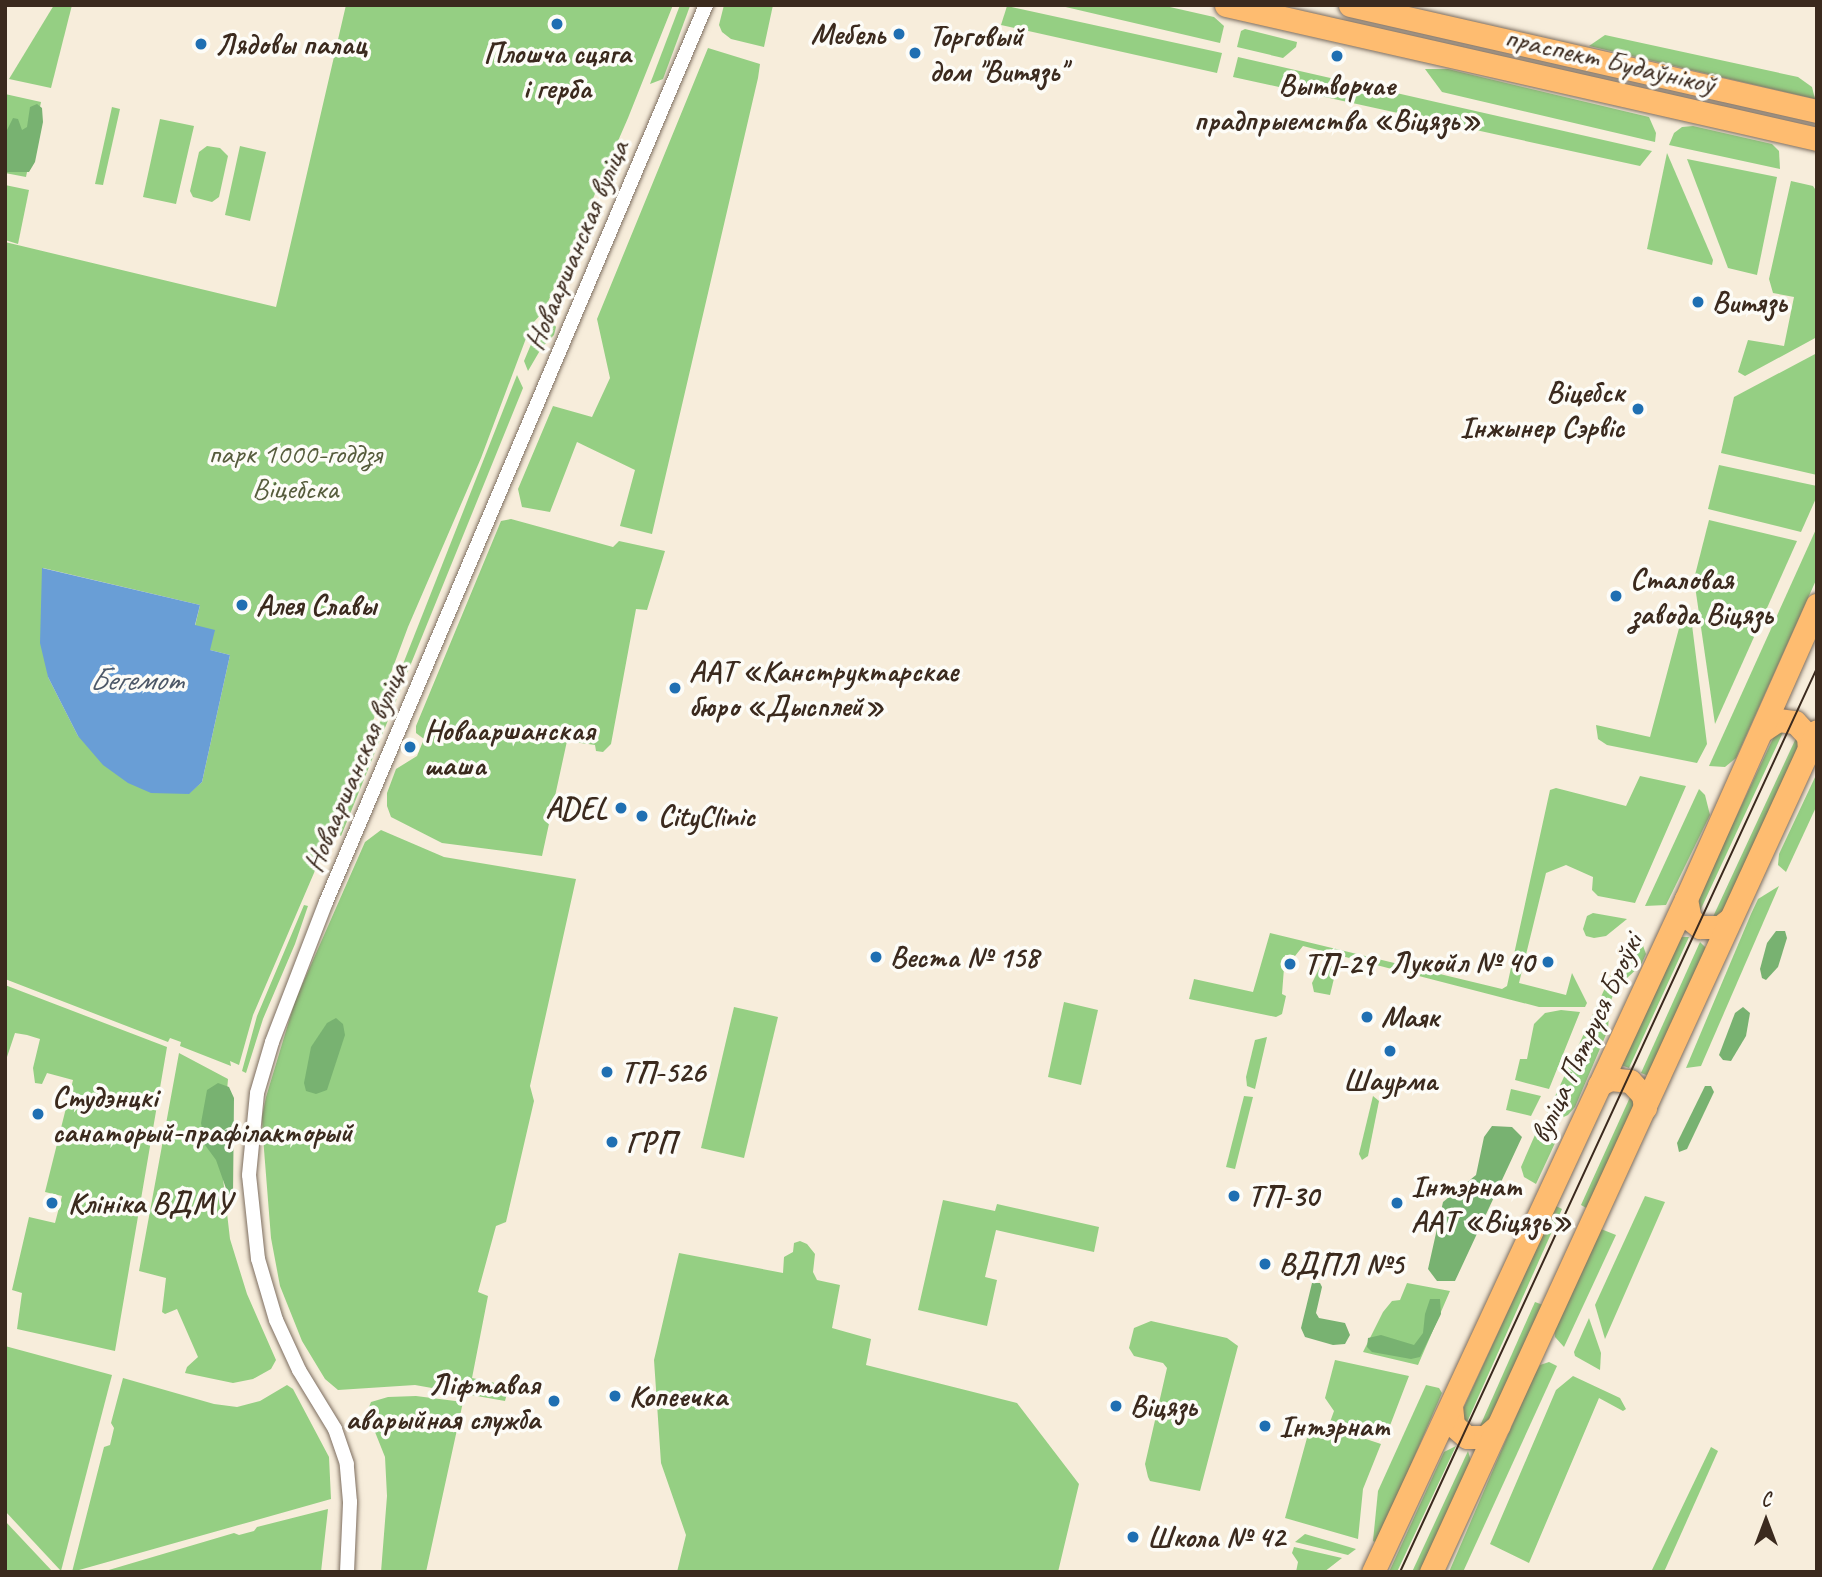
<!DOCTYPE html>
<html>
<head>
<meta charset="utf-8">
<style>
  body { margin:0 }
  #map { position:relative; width:1822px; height:1577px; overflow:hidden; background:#f7eddb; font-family:Caveat,sans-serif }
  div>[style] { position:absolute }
  .green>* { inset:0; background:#95cf83 }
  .forest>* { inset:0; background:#78b271 }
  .water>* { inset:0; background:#699ed6 }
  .roads { filter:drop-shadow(0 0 2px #7d6e60) drop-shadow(0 0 2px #7d6e60) }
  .street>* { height:14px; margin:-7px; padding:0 7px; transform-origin:7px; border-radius:7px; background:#fff }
  .primary>* { height:23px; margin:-11.5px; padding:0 11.5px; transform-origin:11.5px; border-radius:11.5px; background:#febc70 }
  .tram>* { height:2px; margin:-1px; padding:0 1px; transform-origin:1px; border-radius:1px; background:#3b2a1e }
  .dots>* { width:19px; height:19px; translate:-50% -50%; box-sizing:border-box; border:4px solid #fdfcf7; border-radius:50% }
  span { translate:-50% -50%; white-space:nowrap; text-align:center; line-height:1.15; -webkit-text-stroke:7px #fdfcf7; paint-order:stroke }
  .poi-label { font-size:30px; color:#3b2a1e; font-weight:700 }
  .right { translate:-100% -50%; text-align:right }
  .left { translate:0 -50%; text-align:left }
  .street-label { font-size:30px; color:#3b2a1e }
  .park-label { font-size:30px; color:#565c3c }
  .water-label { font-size:32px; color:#4d5868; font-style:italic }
  .frame { position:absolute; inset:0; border:7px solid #3b2a1e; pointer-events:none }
  .north { position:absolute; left:1731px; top:1486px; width:70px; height:70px; -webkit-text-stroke:5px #fdfcf7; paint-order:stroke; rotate:0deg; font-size:19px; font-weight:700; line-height:28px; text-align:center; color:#3b2a1e }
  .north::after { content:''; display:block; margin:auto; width:24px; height:32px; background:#3b2a1e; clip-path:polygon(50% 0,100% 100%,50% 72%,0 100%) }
</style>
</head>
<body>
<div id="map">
  <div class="green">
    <div style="clip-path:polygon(54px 5px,72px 5px,51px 88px,9px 79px)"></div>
    <div style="clip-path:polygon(evenodd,346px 5px,673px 5px,628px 118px,544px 311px,531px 325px,481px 458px,408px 627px,332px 831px,253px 1015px,239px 1065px,230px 1061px,231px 1066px,180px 1046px,181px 1042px,170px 1038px,168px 1042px,5px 979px,5px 242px,276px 307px,346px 5px,43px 568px,200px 605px,195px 626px,210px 650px,230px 655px,202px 782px,188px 794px,78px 736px,48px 677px,43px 568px)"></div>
    <div style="clip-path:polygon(680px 5px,690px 6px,663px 79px,650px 84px)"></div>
    <div style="clip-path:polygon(724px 5px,773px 5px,764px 47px,731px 39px,722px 32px,719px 25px)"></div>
    <div style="clip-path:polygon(1057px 5px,1161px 5px,1214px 17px,1224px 26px,1220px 43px)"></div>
    <div style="clip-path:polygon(1007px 6px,1222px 53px,1217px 73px,1001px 25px)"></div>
    <div style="clip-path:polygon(1245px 29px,1297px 42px,1296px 47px,1283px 58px,1237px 47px,1241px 31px)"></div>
    <div style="clip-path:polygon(1605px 35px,1798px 77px,1812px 87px,1815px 99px,1589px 46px)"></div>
    <div style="clip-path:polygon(708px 48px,760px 64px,758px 78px,652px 534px,620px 526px,635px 470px,577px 442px,550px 512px,522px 507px,518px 489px,553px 406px,592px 417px,610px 378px,597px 319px)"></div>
    <div style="clip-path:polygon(1238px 57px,1652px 151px,1640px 166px,1233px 77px)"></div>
    <div style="clip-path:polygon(1425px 69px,1448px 69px,1649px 117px,1656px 133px,1655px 142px,1442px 92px)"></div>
    <div style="clip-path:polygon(5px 94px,41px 102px,26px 177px,5px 173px)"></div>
    <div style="clip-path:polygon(112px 107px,120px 109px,103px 185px,95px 184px)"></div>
    <div style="clip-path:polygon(160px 119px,194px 126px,176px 204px,143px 197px)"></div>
    <div style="clip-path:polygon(1693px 126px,1772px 144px,1779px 151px,1780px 169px,1669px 145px,1674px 133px,1682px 127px)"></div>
    <div style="clip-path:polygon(207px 146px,220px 148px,228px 156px,219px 197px,212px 202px,193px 197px,190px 191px,199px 152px)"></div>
    <div style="clip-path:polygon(240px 146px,266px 152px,250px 221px,225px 215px)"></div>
    <div style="clip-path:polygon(1667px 153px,1713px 260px,1712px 265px,1647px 249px)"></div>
    <div style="clip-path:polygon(1687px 159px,1777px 177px,1757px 275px,1728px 268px)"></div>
    <div style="clip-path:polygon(1791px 181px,1813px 186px,1817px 192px,1817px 337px,1745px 376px,1738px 372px,1748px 340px,1784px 346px,1794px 297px,1773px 293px,1769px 279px)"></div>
    <div style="clip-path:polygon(5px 185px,29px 190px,18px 244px,5px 240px)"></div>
    <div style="clip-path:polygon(549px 317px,556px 327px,554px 335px,542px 347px,528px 371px,524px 361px,537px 330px)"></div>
    <div style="clip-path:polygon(1817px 353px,1817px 475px,1721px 453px,1734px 397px)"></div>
    <div style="clip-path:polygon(517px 375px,523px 388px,341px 836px,336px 834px)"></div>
    <div style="clip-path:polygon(1719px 465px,1817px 486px,1817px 496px,1801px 532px,1708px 509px)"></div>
    <div style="clip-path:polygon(511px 519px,613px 547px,619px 541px,665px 551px,647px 610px,636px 609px,611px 744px,603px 752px,596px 751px,595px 745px,567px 741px,542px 856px,442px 843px,391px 817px,387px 806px,387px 793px,396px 769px,417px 756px,424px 739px,416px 733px,416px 726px,501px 521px)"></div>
    <div style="clip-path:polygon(1709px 520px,1797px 541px,1715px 724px,1694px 579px)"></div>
    <div style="clip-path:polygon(1817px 527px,1817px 578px,1736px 758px,1725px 767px,1709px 766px)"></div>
    <div style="clip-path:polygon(1682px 617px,1691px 617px,1707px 744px,1697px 763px,1607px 745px,1598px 739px,1596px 725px,1650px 737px)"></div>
    <div style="clip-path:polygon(1785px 728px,1699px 913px,1696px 902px,1777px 730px)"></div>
    <div style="clip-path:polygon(1797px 736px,1801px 744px,1723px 915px,1712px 919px)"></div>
    <div style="clip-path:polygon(1817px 773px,1817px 805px,1786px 872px,1778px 865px,1779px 854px)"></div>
    <div style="clip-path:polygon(1640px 776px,1686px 786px,1635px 903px,1598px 896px,1592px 890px,1593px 877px,1566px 865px,1546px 873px,1519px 983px,1566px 995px,1572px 973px,1587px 1003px,1585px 1007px,1539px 1007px,1303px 946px,1295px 956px,1285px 955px,1282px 994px,1286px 996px,1282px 1014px,1276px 1017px,1189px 999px,1194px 979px,1253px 992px,1270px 933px,1502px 989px,1507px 986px,1550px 790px,1556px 788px,1626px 806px)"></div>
    <div style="clip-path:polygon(1699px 789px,1705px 795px,1710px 815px,1666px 905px,1645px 906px)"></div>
    <div style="clip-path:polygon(381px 830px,444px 857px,576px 879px,530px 1086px,534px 1101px,506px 1222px,496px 1226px,478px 1292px,488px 1296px,472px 1378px,509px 1386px,505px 1401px,415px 1385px,338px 1390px,325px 1379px,302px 1341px,280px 1286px,271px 1238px,263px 1137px,262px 1117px,266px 1097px,295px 1001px,365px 842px)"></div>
    <div style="clip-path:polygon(1779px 886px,1701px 1066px,1686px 1068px,1751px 914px,1758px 899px)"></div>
    <div style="clip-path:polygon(304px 905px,308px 906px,295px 944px,263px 1019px,246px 1073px,242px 1071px,257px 1016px)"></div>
    <div style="clip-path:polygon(1593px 913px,1627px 919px,1606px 936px,1594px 938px,1586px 936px,1583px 929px,1587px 916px)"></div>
    <div style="clip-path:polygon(1630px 937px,1641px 940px,1646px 954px,1641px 965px,1626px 979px,1622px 955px)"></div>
    <div style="clip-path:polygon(1681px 937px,1689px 937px,1629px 1068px,1621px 1065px)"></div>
    <div style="clip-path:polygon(1700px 942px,1708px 950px,1649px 1076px,1641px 1073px)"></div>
    <div style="clip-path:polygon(1337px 966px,1330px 995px,1314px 992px,1312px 983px,1320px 967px)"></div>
    <div style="clip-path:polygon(1611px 975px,1620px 979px,1606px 1012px,1609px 1014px,1608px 1030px,1575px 1107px,1568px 1115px,1557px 1120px,1545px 1118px)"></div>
    <div style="clip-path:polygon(5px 985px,167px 1047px,115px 1351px,17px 1329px,22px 1293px,12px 1290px,29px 1217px,55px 1223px,62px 1196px,45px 1192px,73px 1080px,47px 1073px,42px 1084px,35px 1083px,33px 1068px,40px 1039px,27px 1035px,15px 1033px,5px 1063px)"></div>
    <div style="clip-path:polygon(1064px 1002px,1098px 1010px,1081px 1085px,1048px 1077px)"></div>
    <div style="clip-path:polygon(734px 1007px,778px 1017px,744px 1158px,701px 1148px)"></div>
    <div style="clip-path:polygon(1561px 1010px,1580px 1012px,1549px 1089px,1515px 1080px,1520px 1059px,1527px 1059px,1534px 1024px,1545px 1013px)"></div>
    <div style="clip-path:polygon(1267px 1037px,1255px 1089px,1247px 1086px,1246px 1077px,1255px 1040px)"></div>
    <div style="clip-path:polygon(179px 1053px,228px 1079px,221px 1161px,230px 1239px,247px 1294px,276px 1360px,271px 1369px,253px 1379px,233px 1383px,185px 1373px,187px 1367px,198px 1357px,177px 1309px,165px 1314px,162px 1312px,166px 1278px,139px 1271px)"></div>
    <div style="clip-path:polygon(1511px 1089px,1541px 1096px,1531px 1116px,1506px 1110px)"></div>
    <div style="clip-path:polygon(1631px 1095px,1635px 1104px,1588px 1209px,1581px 1205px)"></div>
    <div style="clip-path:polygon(1244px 1096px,1253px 1097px,1235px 1169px,1226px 1167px)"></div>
    <div style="clip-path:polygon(1373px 1096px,1379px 1101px,1368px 1156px,1362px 1160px,1359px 1154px)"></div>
    <div style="clip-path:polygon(1538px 1128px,1553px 1133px,1556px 1141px,1536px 1184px,1524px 1177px,1521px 1167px)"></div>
    <div style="clip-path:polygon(1645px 1196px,1665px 1202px,1605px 1339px,1595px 1305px)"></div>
    <div style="clip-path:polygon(943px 1200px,995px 1211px,997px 1204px,1099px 1227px,1094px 1252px,996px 1230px,985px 1277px,997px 1280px,987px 1326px,918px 1310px)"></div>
    <div style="clip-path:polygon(1556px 1206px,1562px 1209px,1464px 1429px,1459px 1418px)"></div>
    <div style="clip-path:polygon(1601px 1229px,1616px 1235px,1564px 1347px,1555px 1337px,1554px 1330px)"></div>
    <div style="clip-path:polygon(800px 1241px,807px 1244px,815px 1254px,813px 1272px,817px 1280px,840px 1285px,832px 1328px,871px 1339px,866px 1365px,1017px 1403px,1079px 1484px,1058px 1572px,677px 1572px,686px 1535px,661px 1463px,654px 1360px,679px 1253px,783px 1273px,784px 1257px,793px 1252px,794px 1243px)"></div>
    <div style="clip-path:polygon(1407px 1283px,1450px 1291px,1418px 1365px,1363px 1352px,1383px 1312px,1392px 1301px,1400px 1300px)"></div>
    <div style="clip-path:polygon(1535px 1302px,1543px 1305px,1489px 1429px,1476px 1435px)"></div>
    <div style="clip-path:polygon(1589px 1318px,1601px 1353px,1600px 1370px,1575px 1356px,1574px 1352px)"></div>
    <div style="clip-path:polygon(1151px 1321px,1227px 1338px,1238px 1346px,1200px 1491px,1150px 1481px,1148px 1477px,1145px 1464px,1167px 1368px,1163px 1363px,1134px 1356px,1129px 1348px,1134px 1328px)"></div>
    <div style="clip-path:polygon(5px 1346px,112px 1375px,61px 1571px,5px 1511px)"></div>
    <div style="clip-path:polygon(1335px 1360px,1409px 1376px,1386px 1436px,1330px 1422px,1334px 1411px,1325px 1398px)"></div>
    <div style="clip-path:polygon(1549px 1362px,1557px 1366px,1463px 1572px,1449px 1572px,1533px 1377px,1540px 1365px)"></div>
    <div style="clip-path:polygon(1573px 1376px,1620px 1398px,1626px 1409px,1623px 1411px,1599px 1398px,1529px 1563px,1490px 1544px,1556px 1390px)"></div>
    <div style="clip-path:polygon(123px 1378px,214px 1404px,237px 1407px,260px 1401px,287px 1385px,293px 1389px,329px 1457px,331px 1499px,72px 1572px,104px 1447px,110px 1445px,114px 1428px,111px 1423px)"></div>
    <div style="clip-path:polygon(1426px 1385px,1439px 1388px,1442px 1393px,1377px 1543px,1373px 1541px,1378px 1491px)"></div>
    <div style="clip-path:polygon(416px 1396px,463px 1402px,426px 1572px,381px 1572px,387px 1496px,385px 1457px,367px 1412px,371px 1402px,388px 1397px)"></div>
    <div style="clip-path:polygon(1310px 1427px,1349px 1437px,1354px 1435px,1381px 1444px,1363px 1489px,1358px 1539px,1285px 1518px)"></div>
    <div style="clip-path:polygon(1456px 1446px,1397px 1572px,1389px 1572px,1444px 1452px)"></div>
    <div style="clip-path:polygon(1711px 1447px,1718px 1451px,1664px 1572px,1651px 1572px)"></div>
    <div style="clip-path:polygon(1468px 1451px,1471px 1461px,1420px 1572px,1412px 1572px)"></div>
    <div style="clip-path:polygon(328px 1509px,321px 1572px,102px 1572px,234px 1533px,239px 1535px,254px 1531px,257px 1527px)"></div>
    <div style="clip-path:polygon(5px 1521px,53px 1572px,5px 1572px)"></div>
    <div style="clip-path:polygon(1305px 1534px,1356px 1549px,1348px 1555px,1295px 1542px)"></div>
    <div style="clip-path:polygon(1294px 1547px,1342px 1558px,1324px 1572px,1296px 1572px,1298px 1562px,1292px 1553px)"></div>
  </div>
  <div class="forest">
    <div style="clip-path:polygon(37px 104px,42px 108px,43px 122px,35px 162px,29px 172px,5px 172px,5px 134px,13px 118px,18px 119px,22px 130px,27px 127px,30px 107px)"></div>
    <div style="clip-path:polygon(1776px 931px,1785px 931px,1787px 938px,1778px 967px,1766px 980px,1762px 978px,1760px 969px,1767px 943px)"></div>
    <div style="clip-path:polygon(1743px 1007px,1750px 1013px,1746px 1036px,1731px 1061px,1723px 1060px,1719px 1055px,1735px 1013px)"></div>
    <div style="clip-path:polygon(336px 1018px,343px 1024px,345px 1035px,327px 1090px,316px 1094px,306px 1091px,304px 1083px,311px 1047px,327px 1023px)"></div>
    <div style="clip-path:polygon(218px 1083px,229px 1087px,234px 1098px,233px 1195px,229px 1197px,216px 1160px,205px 1145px,201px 1123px,207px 1090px)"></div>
    <div style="clip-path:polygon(1705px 1086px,1711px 1086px,1714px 1092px,1687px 1149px,1679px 1152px,1677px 1143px)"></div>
    <div style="clip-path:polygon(1492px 1126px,1512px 1127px,1522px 1137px,1455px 1281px,1437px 1281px,1428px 1269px,1443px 1202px,1476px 1175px,1484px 1137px)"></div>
    <div style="clip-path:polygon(1312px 1283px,1320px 1283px,1322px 1287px,1316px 1313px,1319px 1318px,1345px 1323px,1350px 1335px,1345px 1344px,1333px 1345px,1305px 1337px,1301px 1328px)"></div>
    <div style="clip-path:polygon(1430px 1299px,1440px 1299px,1441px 1314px,1420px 1357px,1411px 1359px,1372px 1352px,1367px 1347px,1368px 1338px,1381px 1335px,1414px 1345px,1423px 1333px,1425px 1314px)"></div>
  </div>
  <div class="water">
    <div style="clip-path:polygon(42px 568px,200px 605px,195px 625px,215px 630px,210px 650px,230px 655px,202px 782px,189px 794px,151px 793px,128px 783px,103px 765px,78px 736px,48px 677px,40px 643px)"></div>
  </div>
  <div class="roads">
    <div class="street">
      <div style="left:347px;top:1572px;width:70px;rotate:-87.5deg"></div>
      <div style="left:350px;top:1502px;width:38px;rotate:-95deg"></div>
      <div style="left:347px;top:1464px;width:37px;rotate:-109deg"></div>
      <div style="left:335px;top:1429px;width:69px;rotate:-121.4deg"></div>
      <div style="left:299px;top:1370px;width:55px;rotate:-114.7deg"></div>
      <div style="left:276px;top:1320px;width:64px;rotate:-106.4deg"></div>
      <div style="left:258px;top:1259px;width:84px;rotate:-96.1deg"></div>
      <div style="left:249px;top:1175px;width:82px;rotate:-84.4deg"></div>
      <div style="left:257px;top:1093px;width:53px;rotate:-73.6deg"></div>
      <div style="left:272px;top:1042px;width:150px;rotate:-68.9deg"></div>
      <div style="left:326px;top:902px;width:974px;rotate:-67.04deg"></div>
    </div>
    <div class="primary">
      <div style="left:1226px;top:5px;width:606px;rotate:12.77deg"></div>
      <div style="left:1350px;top:5px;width:479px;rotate:12.8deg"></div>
      <div style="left:1763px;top:730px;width:18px;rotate:-34deg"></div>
      <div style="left:1778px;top:720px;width:17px;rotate:7deg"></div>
      <div style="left:1795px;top:722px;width:19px;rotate:47deg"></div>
      <div style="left:1808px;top:736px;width:13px;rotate:86deg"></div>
      <div style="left:1686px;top:899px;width:20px;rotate:79deg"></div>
      <div style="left:1690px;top:919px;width:13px;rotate:39deg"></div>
      <div style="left:1700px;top:927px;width:20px"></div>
      <div style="left:1720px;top:927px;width:13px;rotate:-39deg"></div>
      <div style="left:1599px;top:1085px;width:13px;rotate:-29deg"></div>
      <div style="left:1610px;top:1079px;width:20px;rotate:6deg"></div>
      <div style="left:1630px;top:1081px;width:19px;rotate:47deg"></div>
      <div style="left:1643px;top:1095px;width:13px;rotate:81deg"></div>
      <div style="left:1451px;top:1406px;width:19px;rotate:84deg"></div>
      <div style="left:1453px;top:1425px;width:18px;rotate:41deg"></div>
      <div style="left:1467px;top:1437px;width:18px"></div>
      <div style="left:1485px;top:1437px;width:18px;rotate:-41deg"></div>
      <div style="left:1373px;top:1572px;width:742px;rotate:-65.06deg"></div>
      <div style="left:1686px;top:899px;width:322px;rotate:-66deg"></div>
      <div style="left:1431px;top:1572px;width:925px;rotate:-65.35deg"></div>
    </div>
  </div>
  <div class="tram">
    <div style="left:1400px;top:1572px;width:996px;rotate:-65.24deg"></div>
  </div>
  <div class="dots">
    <div style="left:557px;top:24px;background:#1f6fb2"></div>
    <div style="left:899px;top:34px;background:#1f6fb2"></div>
    <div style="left:201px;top:44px;background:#1f6fb2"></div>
    <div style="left:915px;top:53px;background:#1f6fb2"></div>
    <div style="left:1337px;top:56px;background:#1f6fb2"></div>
    <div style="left:1698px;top:302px;background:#1f6fb2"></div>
    <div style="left:1638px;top:409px;background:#1f6fb2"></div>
    <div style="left:1616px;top:596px;background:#1f6fb2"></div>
    <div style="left:242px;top:605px;background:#1f6fb2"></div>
    <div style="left:675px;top:688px;background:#1f6fb2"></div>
    <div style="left:410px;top:747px;background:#1f6fb2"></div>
    <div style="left:621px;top:808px;background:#1f6fb2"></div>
    <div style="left:642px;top:816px;background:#1f6fb2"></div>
    <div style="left:876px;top:957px;background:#1f6fb2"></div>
    <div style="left:1548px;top:962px;background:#1f6fb2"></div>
    <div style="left:1290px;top:964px;background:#1f6fb2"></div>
    <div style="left:1367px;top:1017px;background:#1f6fb2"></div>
    <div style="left:1390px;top:1051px;background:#1f6fb2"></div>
    <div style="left:607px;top:1072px;background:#1f6fb2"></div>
    <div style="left:38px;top:1114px;background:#1f6fb2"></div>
    <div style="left:612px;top:1142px;background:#1f6fb2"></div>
    <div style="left:1234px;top:1196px;background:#1f6fb2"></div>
    <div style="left:52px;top:1203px;background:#1f6fb2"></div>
    <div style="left:1397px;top:1203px;background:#1f6fb2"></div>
    <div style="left:1265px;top:1264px;background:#1f6fb2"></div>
    <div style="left:615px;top:1396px;background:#1f6fb2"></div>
    <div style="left:554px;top:1401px;background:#1f6fb2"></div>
    <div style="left:1116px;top:1406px;background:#1f6fb2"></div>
    <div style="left:1265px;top:1426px;background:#1f6fb2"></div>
    <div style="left:1133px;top:1537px;background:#1f6fb2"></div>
  </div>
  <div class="poi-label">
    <span class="right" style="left:885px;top:34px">Мебель</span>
    <span class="left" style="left:929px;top:53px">Торговый<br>дом "Витязь"</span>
    <span class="left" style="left:215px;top:44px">Лядовы палац</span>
    <span style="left:557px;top:70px">Плошча сцяга<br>і герба</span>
    <span style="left:1337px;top:102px">Вытворчае<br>прадпрыемства «Віцязь»</span>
    <span class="left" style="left:1712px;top:302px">Витязь</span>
    <span class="right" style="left:1624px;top:409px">Віцебск<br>Інжынер Сэрвіс</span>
    <span class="left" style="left:1630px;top:596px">Сталовая<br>завода Віцязь</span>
    <span class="left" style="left:256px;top:605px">Алея Славы</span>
    <span class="left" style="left:689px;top:688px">ААТ «Канструктарскае<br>бюро «Дысплей»</span>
    <span class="left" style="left:424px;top:747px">Новааршанская<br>шаша</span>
    <span class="right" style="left:607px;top:808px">ADEL</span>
    <span class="left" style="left:658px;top:816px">CityClinic</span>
    <span class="left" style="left:890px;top:957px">Веста № 158</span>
    <span class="right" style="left:1534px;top:962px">Лукойл № 40</span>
    <span class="left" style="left:1304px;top:964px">ТП-29</span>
    <span class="left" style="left:1381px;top:1017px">Маяк</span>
    <span class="left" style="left:621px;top:1072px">ТП-526</span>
    <span style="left:1390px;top:1080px">Шаурма</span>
    <span class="left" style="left:52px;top:1114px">Студэнцкі<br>санаторый-прафілакторый</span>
    <span class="left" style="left:626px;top:1142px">ГРП</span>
    <span class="left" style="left:1411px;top:1203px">Інтэрнат<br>ААТ «Віцязь»</span>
    <span class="left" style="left:1248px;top:1196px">ТП-30</span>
    <span class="left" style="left:68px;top:1203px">Клініка ВДМУ</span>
    <span class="left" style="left:1279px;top:1264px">ВДПЛ №5</span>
    <span class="right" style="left:540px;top:1401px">Ліфтавая<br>аварыйная служба</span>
    <span class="left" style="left:629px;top:1396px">Копеечка</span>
    <span class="left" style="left:1130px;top:1406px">Віцязь</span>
    <span class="left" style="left:1279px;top:1426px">Інтэрнат</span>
    <span class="left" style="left:1147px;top:1537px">Школа № 42</span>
  </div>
  <div class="street-label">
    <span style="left:1610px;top:60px;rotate:13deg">праспект Будаўнікоў</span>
    <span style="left:576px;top:245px;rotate:-67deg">Новааршанская вуліца</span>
    <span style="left:355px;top:767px;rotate:-67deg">Новааршанская вуліца</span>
    <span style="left:1586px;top:1038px;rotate:-65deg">вуліца Пятруся Броўкі</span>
  </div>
  <div class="park-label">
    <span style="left:295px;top:470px">парк 1000-годдзя<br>Віцебска</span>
  </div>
  <div class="water-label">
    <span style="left:136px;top:680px">Бегемот</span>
  </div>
  <div class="frame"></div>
  <div class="north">С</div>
</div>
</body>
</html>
